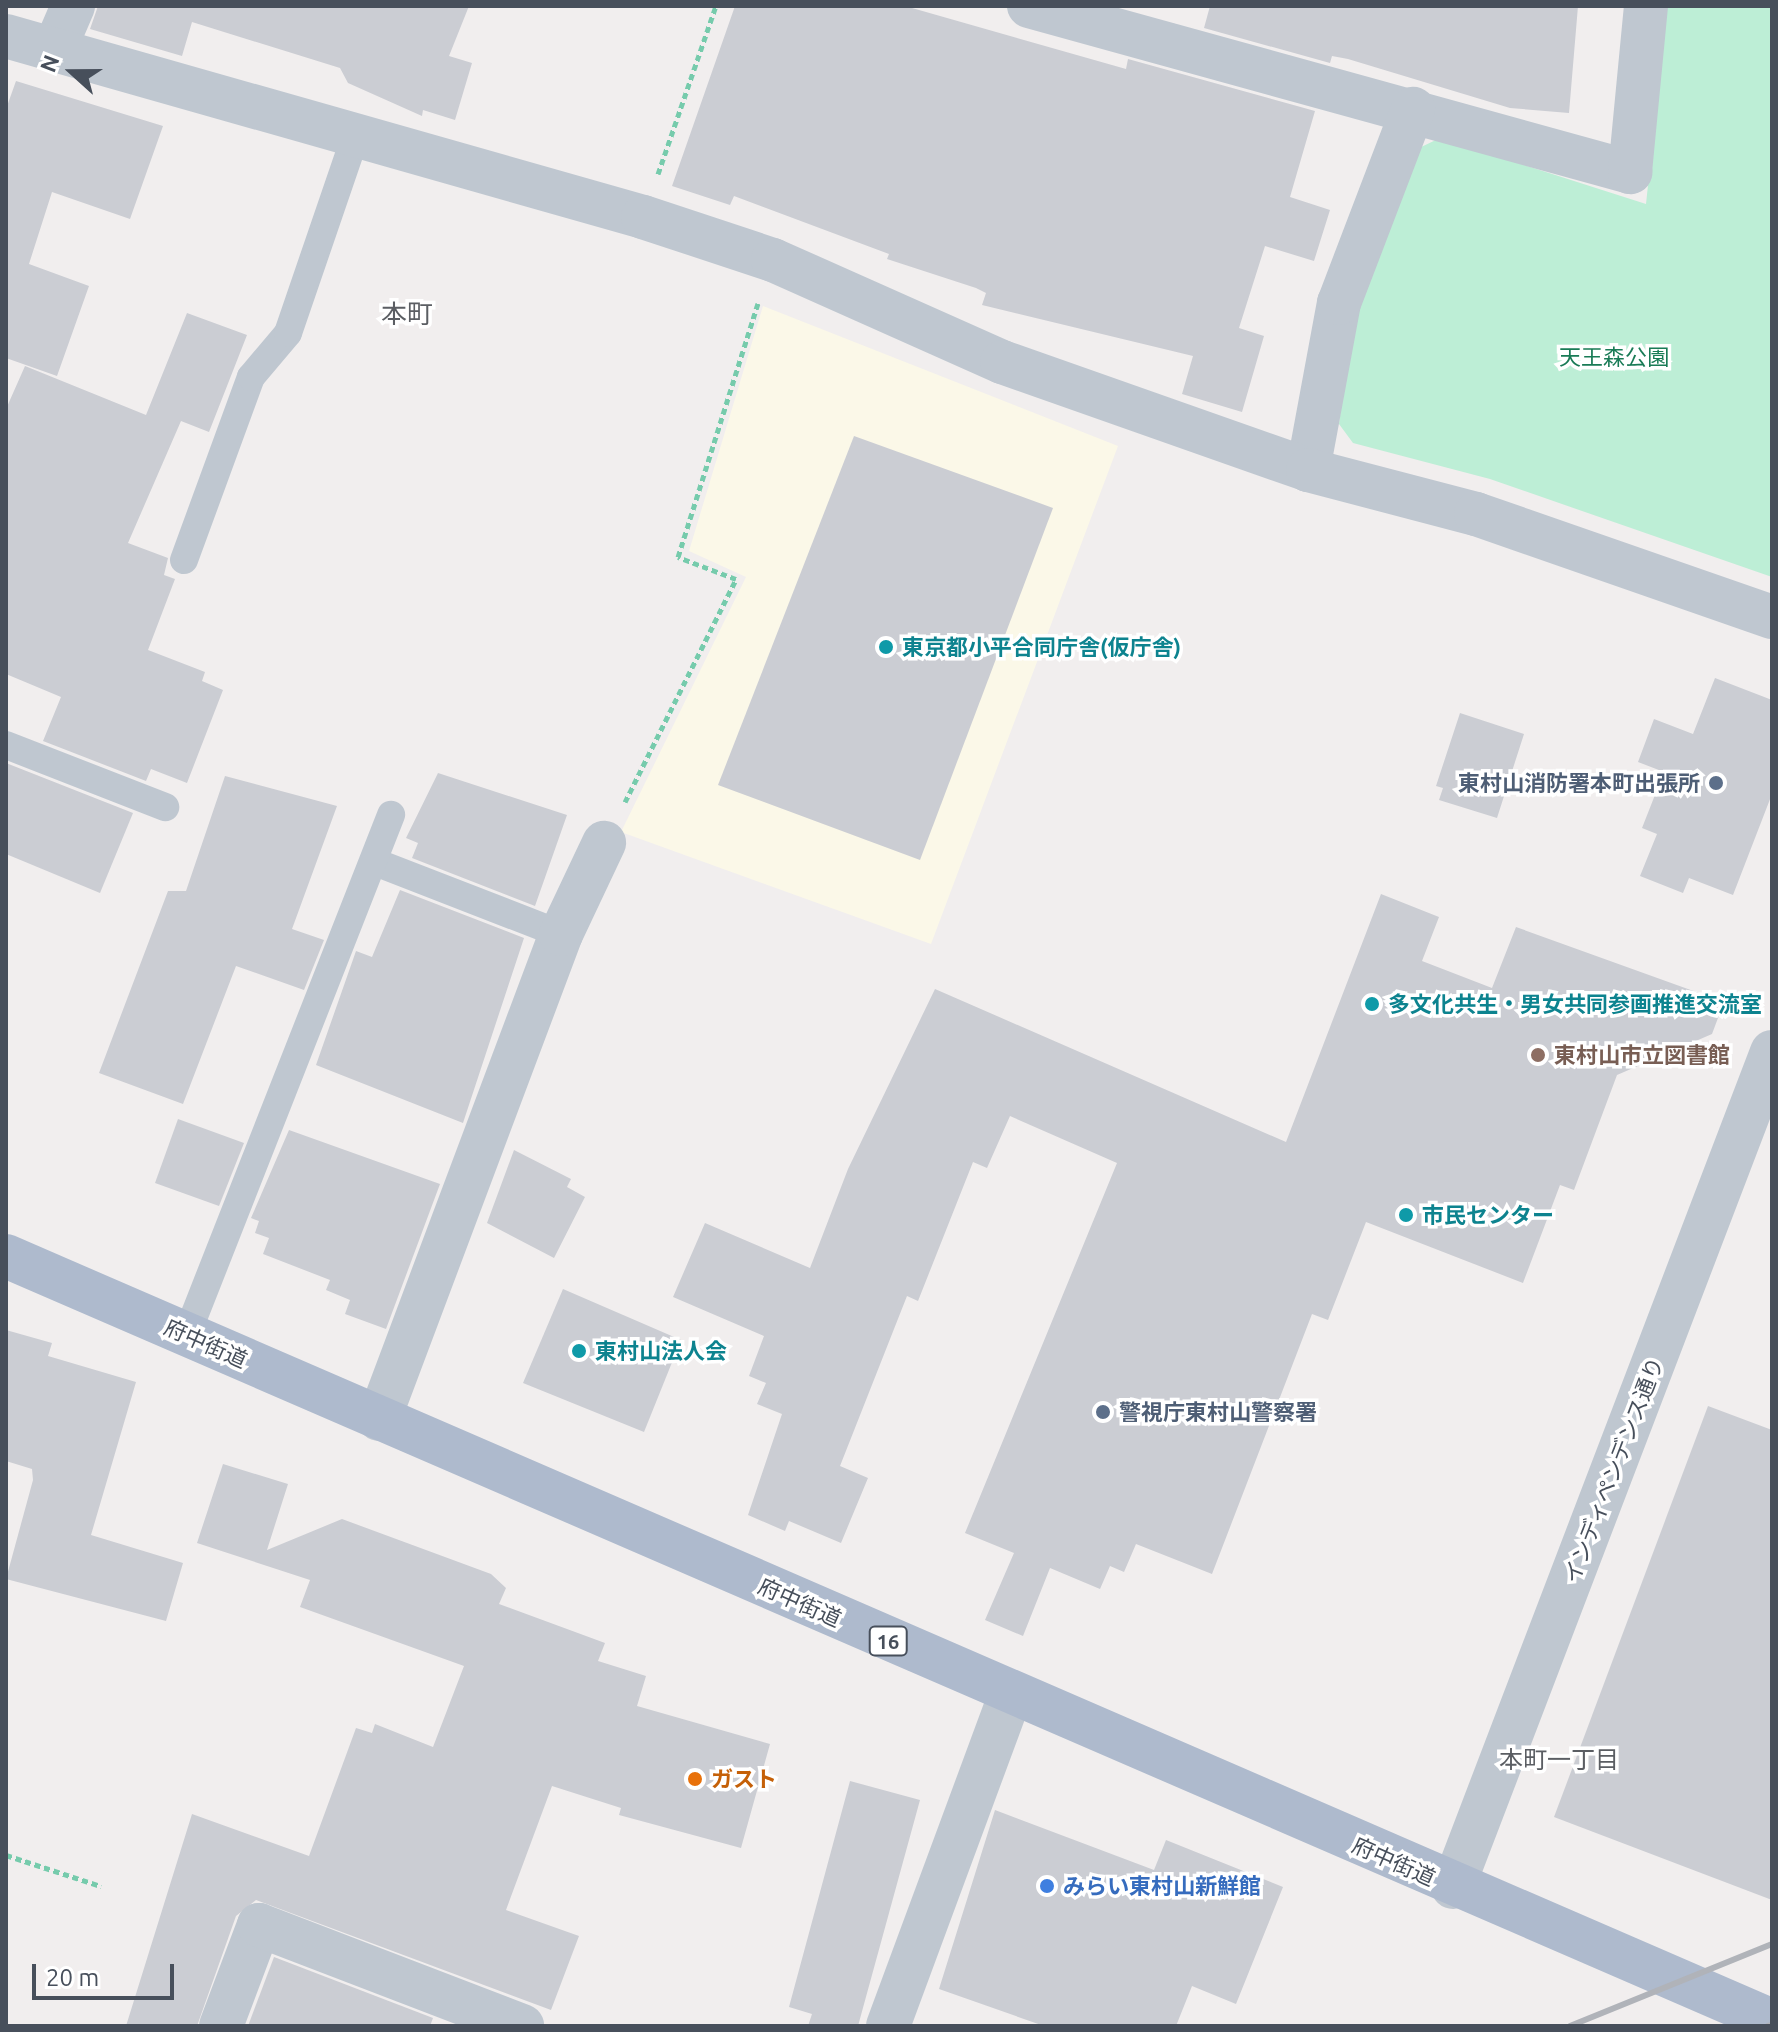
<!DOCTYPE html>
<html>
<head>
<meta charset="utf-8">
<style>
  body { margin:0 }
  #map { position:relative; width:1778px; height:2032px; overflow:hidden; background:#f1eeee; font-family:Ubuntu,"Noto Sans JP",sans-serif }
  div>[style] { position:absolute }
  .commercial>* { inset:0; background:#fbf8e8 }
  .green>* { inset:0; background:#bdeed6 }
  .building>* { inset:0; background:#cbcdd3 }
  .path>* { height:5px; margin-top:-2.5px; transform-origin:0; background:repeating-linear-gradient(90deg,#76cbac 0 6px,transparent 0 10px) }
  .service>* { height:28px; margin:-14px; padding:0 14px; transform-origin:14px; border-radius:14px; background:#bfc7d0 }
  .minor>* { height:44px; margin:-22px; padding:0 22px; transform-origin:22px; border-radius:22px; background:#bfc7d0 }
  .tertiary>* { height:44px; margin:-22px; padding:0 22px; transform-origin:22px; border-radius:22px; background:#bfc7d0 }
  .primary>* { height:44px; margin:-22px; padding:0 22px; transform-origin:22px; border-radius:22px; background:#aebacd }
  .rail>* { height:6px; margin:-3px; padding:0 3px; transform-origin:3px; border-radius:3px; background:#b0b3b9 }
  .dots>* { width:22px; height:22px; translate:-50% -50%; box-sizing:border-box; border:4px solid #fff; border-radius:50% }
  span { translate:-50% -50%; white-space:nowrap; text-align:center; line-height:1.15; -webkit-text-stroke:7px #fff; paint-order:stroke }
  .shield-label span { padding:2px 6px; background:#fff; border:2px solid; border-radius:6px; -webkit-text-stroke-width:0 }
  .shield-label { font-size:20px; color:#474f5b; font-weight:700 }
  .park-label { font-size:22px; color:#197b56 }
  .culture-label { font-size:22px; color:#0d838f; font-weight:700 }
  .left { translate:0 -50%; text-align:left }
  .service-label { font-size:22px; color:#4e5e75; font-weight:700 }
  .right { translate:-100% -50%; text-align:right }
  .education-label { font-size:22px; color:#785e54; font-weight:700 }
  .street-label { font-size:22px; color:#474f5b }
  .food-label { font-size:22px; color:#c56008; font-weight:700 }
  .shop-label { font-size:22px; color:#366cbe; font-weight:700 }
  .neighbourhood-label { font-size:24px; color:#5b5e63 }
  .quarter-label { font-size:26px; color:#5b5e63 }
  .frame { position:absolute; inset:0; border:8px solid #474f5b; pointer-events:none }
  .north { position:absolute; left:32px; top:32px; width:80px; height:80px; -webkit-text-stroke:6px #fff; paint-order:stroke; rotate:291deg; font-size:22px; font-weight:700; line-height:32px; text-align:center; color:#474f5b }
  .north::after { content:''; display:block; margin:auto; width:28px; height:36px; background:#474f5b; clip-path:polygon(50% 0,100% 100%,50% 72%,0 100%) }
  .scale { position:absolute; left:32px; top:1964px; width:142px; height:36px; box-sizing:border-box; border:4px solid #474f5b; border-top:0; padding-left:10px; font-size:24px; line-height:28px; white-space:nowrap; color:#474f5b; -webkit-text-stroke:6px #fff; paint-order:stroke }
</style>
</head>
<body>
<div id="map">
  <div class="commercial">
    <div style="clip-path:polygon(763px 306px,1118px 446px,931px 944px,621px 832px,746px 577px,689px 551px)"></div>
  </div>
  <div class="green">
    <div style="clip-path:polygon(1667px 6px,1772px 6px,1772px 577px,1490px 479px,1353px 443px,1339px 424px,1350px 334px,1417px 149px,1440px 138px,1646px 204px)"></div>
  </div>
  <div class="building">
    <div style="clip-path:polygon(98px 6px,469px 6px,449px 56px,472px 63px,455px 120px,423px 110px,422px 116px,348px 83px,340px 68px,192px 22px,182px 56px,90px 29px)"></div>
    <div style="clip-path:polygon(735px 6px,905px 6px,1126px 69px,1128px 59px,1315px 111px,1290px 197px,1330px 210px,1314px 261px,1265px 246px,1239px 328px,1264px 336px,1242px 412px,1182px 394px,1193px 356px,982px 305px,986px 293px,976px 288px,887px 259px,889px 254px,734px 196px,730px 205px,672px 186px)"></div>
    <div style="clip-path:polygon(1210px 6px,1578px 6px,1569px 113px,1510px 108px,1348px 59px,1332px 56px,1330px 63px,1204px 28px)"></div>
    <div style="clip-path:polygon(16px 81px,163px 126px,130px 219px,52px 192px,29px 264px,89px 286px,57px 376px,6px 358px,6px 109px)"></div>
    <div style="clip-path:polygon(187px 313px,247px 335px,209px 432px,181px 421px,128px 543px,168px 558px,164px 575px,175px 579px,148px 650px,205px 672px,202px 681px,223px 690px,187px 783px,151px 769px,146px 781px,43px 741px,61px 697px,6px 674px,6px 409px,25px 366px,146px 415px)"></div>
    <div style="clip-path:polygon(854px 436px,1053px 508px,920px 860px,718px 785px)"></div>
    <div style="clip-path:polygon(1715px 678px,1772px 700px,1772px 794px,1733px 895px,1689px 878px,1683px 893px,1640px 876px,1657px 834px,1642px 828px,1664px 772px,1638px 762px,1654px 719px,1693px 734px)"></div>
    <div style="clip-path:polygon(1460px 713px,1524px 734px,1497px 818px,1439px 800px,1443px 788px,1436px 786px)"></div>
    <div style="clip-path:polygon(6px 763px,133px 813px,100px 893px,6px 854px)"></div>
    <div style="clip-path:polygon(438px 773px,567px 815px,535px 906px,412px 858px,418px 843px,406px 838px)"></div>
    <div style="clip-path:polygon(225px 776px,337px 806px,292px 929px,324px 940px,304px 990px,236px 966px,183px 1104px,99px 1073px,168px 891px,186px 891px)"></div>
    <div style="clip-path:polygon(400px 890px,524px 938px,463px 1123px,316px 1065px,356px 951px,372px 957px)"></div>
    <div style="clip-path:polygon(1381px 894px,1439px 917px,1422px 961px,1492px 988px,1516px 927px,1724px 1002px,1712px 1034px,1617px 1075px,1574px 1190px,1560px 1185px,1523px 1283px,1366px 1222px,1328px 1320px,1312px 1314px,1212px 1574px,1136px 1544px,1124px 1572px,1110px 1566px,1100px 1589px,1050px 1568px,1023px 1636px,985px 1620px,1014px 1553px,965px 1533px,1117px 1163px,1010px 1116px,987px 1168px,973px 1162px,918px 1301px,907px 1296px,840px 1466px,868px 1478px,841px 1543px,789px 1521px,785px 1531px,748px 1515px,782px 1414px,757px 1404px,766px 1383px,749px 1376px,764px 1336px,673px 1297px,705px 1223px,810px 1268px,848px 1169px,935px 989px,1286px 1142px)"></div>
    <div style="clip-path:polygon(178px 1119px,244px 1143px,219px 1206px,155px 1183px)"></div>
    <div style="clip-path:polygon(289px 1130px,440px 1184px,386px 1329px,345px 1314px,350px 1300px,326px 1290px,330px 1280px,263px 1254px,269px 1238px,255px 1233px,259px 1221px,251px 1218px)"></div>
    <div style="clip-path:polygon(514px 1150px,571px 1179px,567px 1187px,585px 1197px,554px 1258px,487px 1223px)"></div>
    <div style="clip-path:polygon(563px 1289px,681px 1340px,644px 1432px,523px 1383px)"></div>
    <div style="clip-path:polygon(6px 1330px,52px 1343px,48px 1356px,136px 1382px,91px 1535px,183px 1563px,166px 1621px,6px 1579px,33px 1480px,32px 1469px,6px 1461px)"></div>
    <div style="clip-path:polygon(1708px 1406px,1772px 1430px,1772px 1900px,1554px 1817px)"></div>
    <div style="clip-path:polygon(223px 1464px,288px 1484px,267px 1550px,342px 1519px,491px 1574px,506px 1588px,499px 1604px,605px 1643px,598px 1661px,646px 1676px,637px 1706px,770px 1744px,741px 1848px,619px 1815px,621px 1808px,552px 1786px,506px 1910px,579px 1936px,551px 2010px,256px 1900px,236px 1916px,197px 2026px,126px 2026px,192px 1814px,309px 1856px,356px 1728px,372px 1733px,375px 1724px,433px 1747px,464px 1666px,300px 1607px,310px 1580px,197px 1543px)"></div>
    <div style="clip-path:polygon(850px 1781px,920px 1800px,858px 2026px,808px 2026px,812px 2014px,789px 2007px)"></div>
    <div style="clip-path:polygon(995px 1810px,1154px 1870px,1166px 1840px,1283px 1887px,1236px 2004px,1192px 1986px,1176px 2026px,1044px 2026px,939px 1989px)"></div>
    <div style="clip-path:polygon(274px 1957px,433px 2018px,430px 2026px,248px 2026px)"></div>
  </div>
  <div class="path">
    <div style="left:658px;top:174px;width:178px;rotate:-71deg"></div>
    <div style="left:625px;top:802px;width:249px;rotate:-63.5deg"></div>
    <div style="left:736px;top:579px;width:62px;rotate:-159.2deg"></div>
    <div style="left:678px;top:557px;width:266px;rotate:-72.5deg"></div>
    <div style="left:6px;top:1855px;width:100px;rotate:18.1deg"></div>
  </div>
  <div class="service">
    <div style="left:184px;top:560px;width:195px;rotate:-69.9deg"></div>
    <div style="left:251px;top:377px;width:57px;rotate:-49.9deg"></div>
    <div style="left:288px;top:333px;width:213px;rotate:-71.1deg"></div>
    <div style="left:6px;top:745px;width:171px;rotate:21.3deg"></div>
    <div style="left:375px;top:862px;width:199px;rotate:21.2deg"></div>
    <div style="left:187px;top:1334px;width:558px;rotate:-68.54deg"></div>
  </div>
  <div class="minor">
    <div style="left:1029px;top:6px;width:624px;rotate:15.44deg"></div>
    <div style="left:1630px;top:172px;width:167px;rotate:-84.5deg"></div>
    <div style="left:55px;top:48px;width:46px;rotate:-66.8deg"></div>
    <div style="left:1308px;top:470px;width:170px;rotate:-79.5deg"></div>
    <div style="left:1339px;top:303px;width:208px;rotate:-69.1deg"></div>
    <div style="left:379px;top:1419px;width:518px;rotate:-69.43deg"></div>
    <div style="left:561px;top:934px;width:101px;rotate:-64.7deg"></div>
    <div style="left:221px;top:2026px;width:108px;rotate:-69.4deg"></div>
    <div style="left:259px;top:1925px;width:282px;rotate:21deg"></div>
    <div style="left:888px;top:2026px;width:354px;rotate:-69.7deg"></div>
  </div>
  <div class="tertiary">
    <div style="left:6px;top:36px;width:662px;rotate:15.86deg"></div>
    <div style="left:643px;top:217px;width:137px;rotate:18.3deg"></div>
    <div style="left:773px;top:260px;width:251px;rotate:24deg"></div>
    <div style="left:1002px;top:362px;width:324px;rotate:19.4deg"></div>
    <div style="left:1308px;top:470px;width:174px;rotate:14.7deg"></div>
    <div style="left:1476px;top:514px;width:313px;rotate:19.2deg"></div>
    <div style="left:1453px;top:1887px;width:894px;rotate:-69.09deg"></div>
  </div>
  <div class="primary">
    <div style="left:6px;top:1256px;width:1925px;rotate:23.42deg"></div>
  </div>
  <div class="rail">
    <div style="left:1570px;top:2026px;width:218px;rotate:-22.1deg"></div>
    <div style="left:1768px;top:2026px;width:4px;rotate:-14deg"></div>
  </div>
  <div class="dots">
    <div style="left:886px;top:647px;background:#0f9aa8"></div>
    <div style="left:1716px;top:783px;background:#5c6f8a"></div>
    <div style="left:1372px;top:1004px;background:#0f9aa8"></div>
    <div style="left:1538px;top:1055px;background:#8d6e63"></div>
    <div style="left:1406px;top:1215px;background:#0f9aa8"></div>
    <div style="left:579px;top:1351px;background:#0f9aa8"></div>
    <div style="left:1103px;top:1412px;background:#5c6f8a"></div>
    <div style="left:695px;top:1779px;background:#e8710a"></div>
    <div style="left:1047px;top:1886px;background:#3f7fe0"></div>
  </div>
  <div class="shield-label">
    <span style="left:888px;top:1641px">16</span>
  </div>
  <div class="park-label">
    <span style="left:1614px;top:357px">天王森公園</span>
  </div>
  <div class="culture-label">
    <span class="left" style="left:902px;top:647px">東京都小平合同庁舎(仮庁舎)</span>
    <span class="left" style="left:1388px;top:1004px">多文化共生・男女共同参画推進交流室</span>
    <span class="left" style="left:1422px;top:1215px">市民センター</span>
    <span class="left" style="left:595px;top:1351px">東村山法人会</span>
  </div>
  <div class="service-label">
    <span class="right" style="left:1700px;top:783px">東村山消防署本町出張所</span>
    <span class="left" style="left:1119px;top:1412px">警視庁東村山警察署</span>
  </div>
  <div class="education-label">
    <span class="left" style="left:1554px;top:1055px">東村山市立図書館</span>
  </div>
  <div class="street-label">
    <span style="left:206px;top:1343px;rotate:24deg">府中街道</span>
    <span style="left:1613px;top:1470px;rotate:-69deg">インディペンデンス通り</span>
    <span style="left:800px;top:1602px;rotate:24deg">府中街道</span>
    <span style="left:1394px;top:1861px;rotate:24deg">府中街道</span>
  </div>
  <div class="food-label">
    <span class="left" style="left:711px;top:1779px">ガスト</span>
  </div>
  <div class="shop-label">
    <span class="left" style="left:1063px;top:1886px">みらい東村山新鮮館</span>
  </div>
  <div class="neighbourhood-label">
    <span style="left:1559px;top:1760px">本町一丁目</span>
  </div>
  <div class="quarter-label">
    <span style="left:407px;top:314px">本町</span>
  </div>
  <div class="frame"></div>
  <div class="north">N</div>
  <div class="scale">20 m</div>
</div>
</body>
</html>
